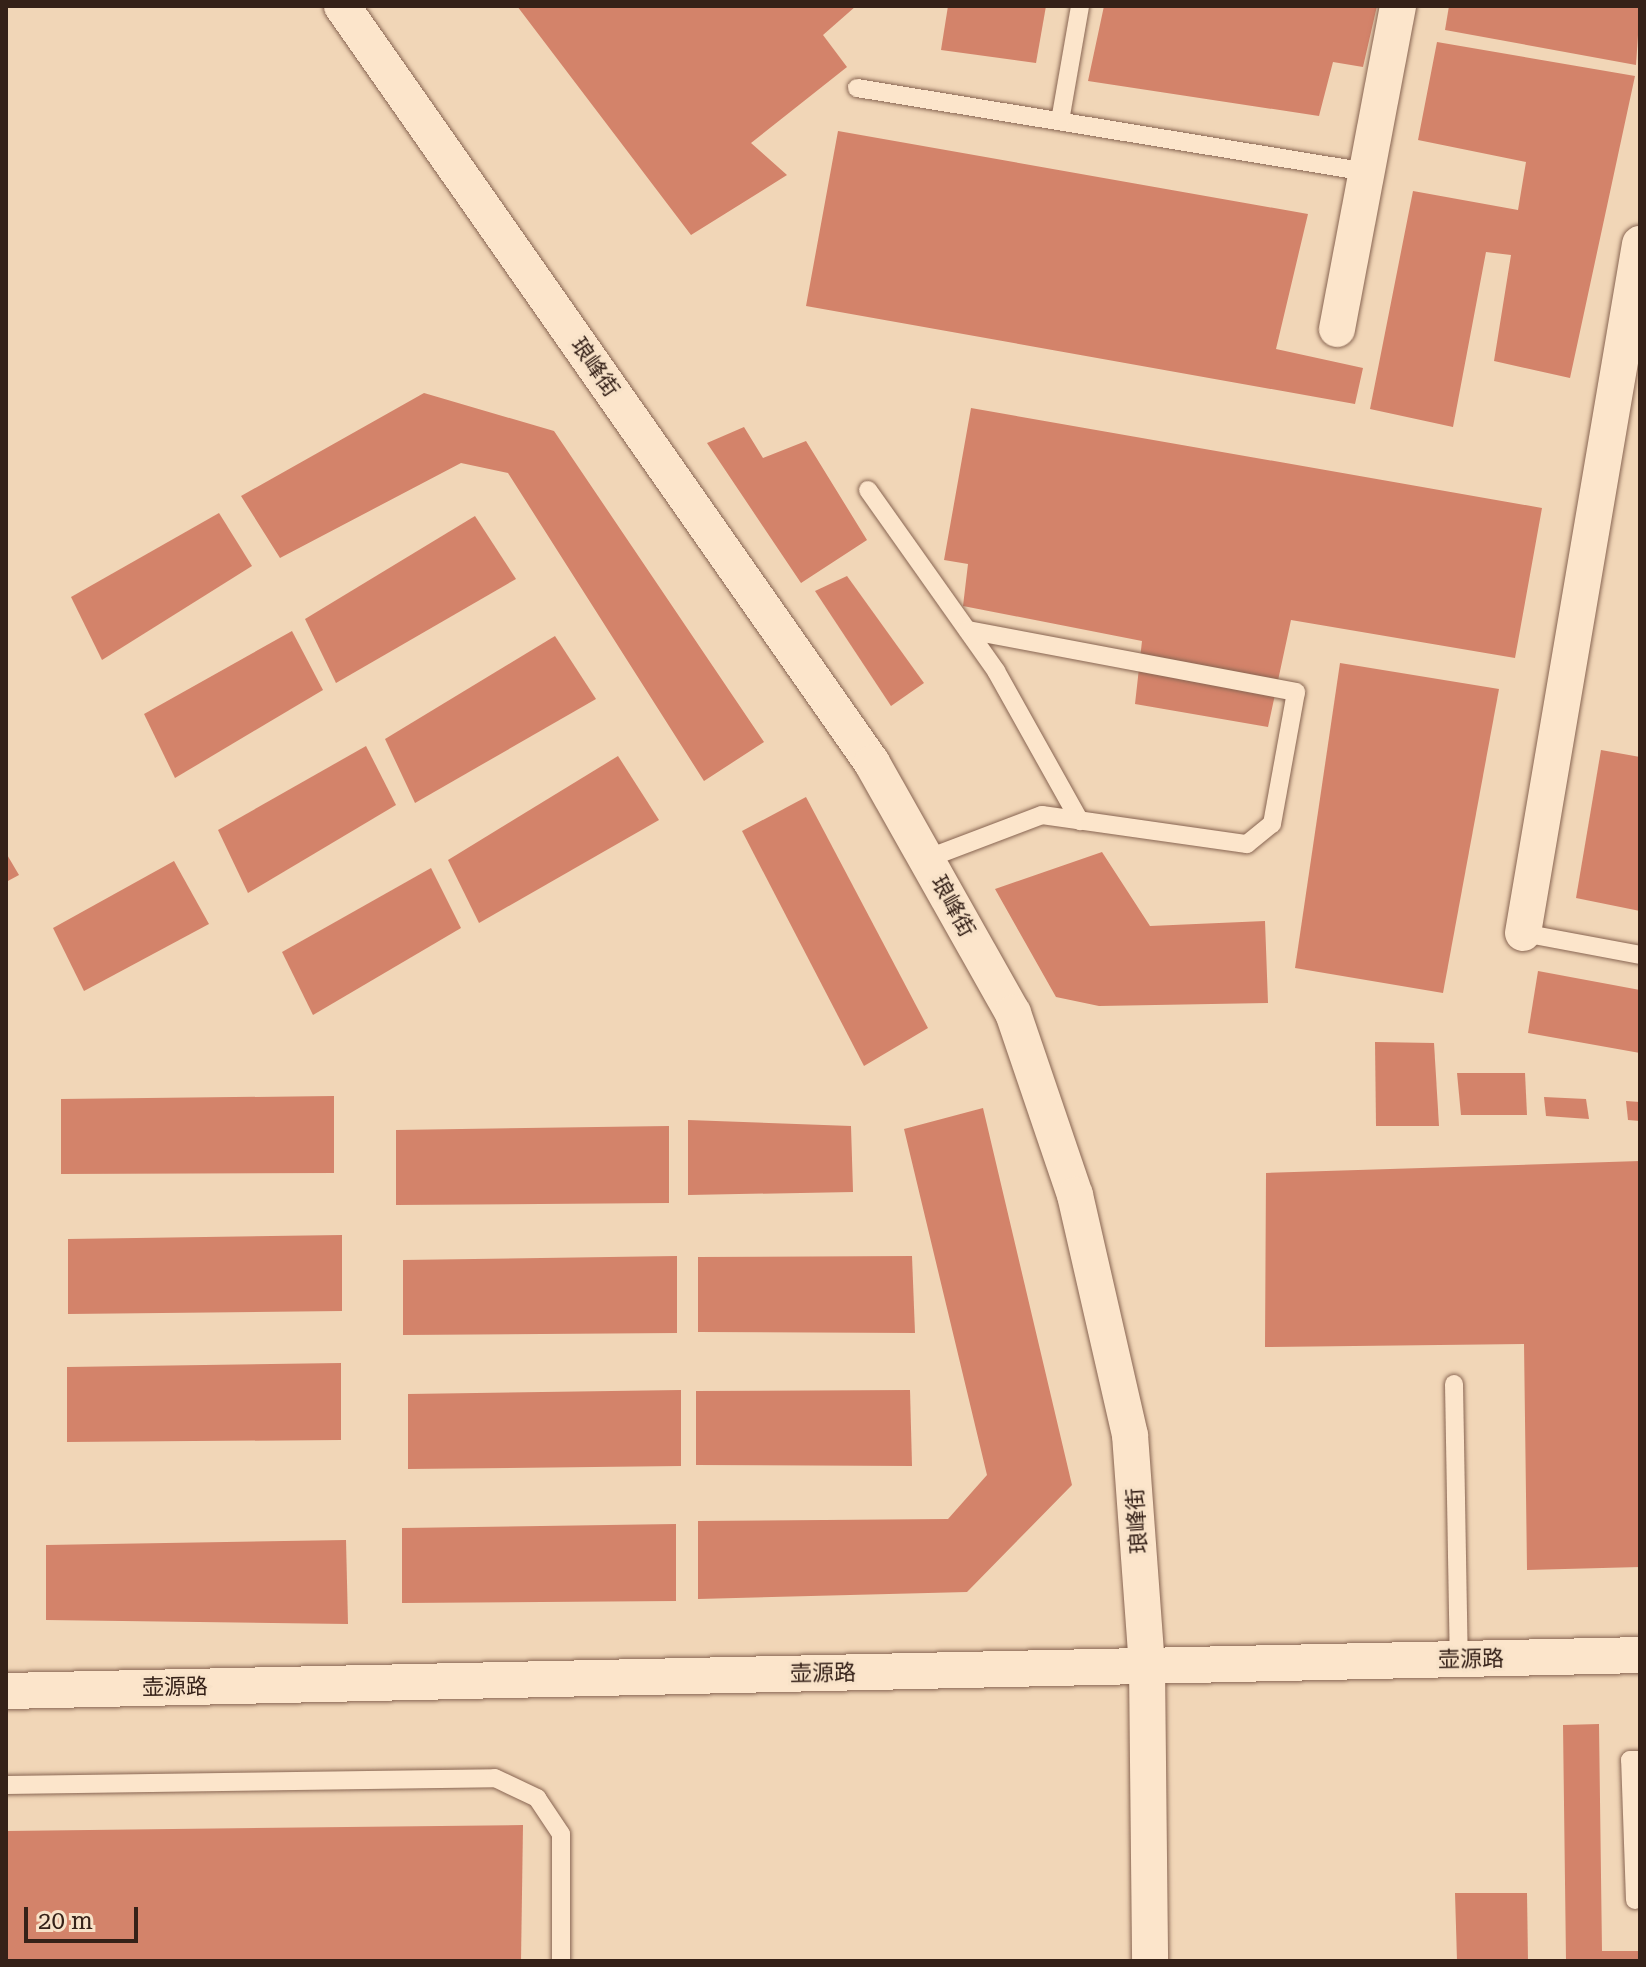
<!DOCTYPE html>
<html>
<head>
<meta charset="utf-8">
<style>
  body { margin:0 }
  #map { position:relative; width:1646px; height:1967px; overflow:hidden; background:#f1d6b7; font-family:"Roboto Serif","Noto Sans SC",serif }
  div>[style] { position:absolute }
  .building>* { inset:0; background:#d3836a }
  .roads { filter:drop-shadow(0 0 2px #886552) drop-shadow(0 0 2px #886552) }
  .service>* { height:18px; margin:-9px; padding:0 9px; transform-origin:9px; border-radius:9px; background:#fce5cb }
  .minor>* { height:36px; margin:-18px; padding:0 18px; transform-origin:18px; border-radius:18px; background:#fce5cb }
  span { translate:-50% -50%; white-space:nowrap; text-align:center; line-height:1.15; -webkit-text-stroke:6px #f8e2c8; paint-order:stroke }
  .street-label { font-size:22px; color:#352118 }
  .frame { position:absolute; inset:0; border:8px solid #352118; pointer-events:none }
  .scale { position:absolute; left:24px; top:1907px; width:114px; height:36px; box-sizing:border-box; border:4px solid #352118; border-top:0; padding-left:10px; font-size:24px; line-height:28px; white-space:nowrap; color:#352118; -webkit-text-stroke:6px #f8e2c8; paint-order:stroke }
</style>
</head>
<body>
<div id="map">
  <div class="building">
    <div style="clip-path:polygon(517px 6px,856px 6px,823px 35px,847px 67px,751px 143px,787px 175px,691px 235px)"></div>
    <div style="clip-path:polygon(948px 6px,1046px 6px,1036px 63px,941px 50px)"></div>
    <div style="clip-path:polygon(1104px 6px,1377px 6px,1363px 67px,1333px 62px,1319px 116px,1088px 81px)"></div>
    <div style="clip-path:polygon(1449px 6px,1640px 6px,1636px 65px,1445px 30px)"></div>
    <div style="clip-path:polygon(1437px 42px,1635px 76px,1570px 378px,1494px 361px,1511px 255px,1486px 252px,1453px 427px,1370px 409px,1413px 191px,1518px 210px,1526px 162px,1418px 140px)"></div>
    <div style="clip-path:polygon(838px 131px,1308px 214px,1276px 349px,1363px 368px,1355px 404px,806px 306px)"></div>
    <div style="clip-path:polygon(424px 393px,554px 431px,764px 742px,704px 781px,508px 473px,461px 463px,280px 558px,241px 496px)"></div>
    <div style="clip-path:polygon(971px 408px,1542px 508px,1515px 658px,1291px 620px,1268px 727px,1135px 704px,1142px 641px,963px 606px,968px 564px,944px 560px)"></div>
    <div style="clip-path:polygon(744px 427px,763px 458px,806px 441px,867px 540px,801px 583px,707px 443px)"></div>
    <div style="clip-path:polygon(219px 513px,252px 566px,102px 660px,71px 597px)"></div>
    <div style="clip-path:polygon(475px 516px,516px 579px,336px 683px,305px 619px)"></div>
    <div style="clip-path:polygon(847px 576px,924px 683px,891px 706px,815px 591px)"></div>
    <div style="clip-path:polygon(292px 631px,323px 690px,175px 778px,144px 714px)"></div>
    <div style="clip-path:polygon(555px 636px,596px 699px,415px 803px,385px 739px)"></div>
    <div style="clip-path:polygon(1340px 663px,1499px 689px,1443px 993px,1295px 968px)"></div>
    <div style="clip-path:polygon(366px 746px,396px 805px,248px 893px,218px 830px)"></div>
    <div style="clip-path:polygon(1601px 750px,1640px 757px,1640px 911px,1576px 898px)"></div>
    <div style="clip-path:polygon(618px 756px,659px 820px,479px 923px,448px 860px)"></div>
    <div style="clip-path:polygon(806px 797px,928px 1028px,864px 1066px,742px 831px)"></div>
    <div style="clip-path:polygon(1102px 852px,1150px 926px,1265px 921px,1268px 1003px,1099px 1006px,1056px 997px,995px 889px)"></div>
    <div style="clip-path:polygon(6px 853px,19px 875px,6px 882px)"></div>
    <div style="clip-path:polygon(174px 861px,209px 924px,84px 991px,53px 928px)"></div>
    <div style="clip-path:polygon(431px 868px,461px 928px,313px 1015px,282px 952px)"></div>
    <div style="clip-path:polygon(1538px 971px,1640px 990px,1640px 1053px,1528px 1033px)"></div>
    <div style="clip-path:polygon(1375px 1042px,1434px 1043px,1439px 1126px,1376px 1126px)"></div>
    <div style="clip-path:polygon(1457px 1073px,1525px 1073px,1527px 1115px,1461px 1115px)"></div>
    <div style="clip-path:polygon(334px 1096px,334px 1173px,61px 1174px,61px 1099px)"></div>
    <div style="clip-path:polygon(1544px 1097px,1586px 1099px,1589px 1119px,1546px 1116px)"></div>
    <div style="clip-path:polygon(1626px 1101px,1640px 1102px,1640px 1121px,1628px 1120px)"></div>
    <div style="clip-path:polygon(983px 1108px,1072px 1485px,967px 1592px,698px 1599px,698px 1521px,948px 1519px,987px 1475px,904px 1129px)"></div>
    <div style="clip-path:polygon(688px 1120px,851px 1126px,853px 1192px,688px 1195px)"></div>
    <div style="clip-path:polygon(669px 1126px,669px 1203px,396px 1205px,396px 1130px)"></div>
    <div style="clip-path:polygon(1640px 1161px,1640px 1567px,1527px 1570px,1524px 1344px,1265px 1347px,1266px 1173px)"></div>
    <div style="clip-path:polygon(342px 1235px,342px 1311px,68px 1314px,68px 1239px)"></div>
    <div style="clip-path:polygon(677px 1256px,677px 1333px,403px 1335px,403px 1260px)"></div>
    <div style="clip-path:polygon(912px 1256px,915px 1333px,698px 1332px,698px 1257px)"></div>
    <div style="clip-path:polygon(341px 1363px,341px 1440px,67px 1442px,67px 1367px)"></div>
    <div style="clip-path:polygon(681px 1390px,681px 1466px,408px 1469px,408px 1394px)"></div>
    <div style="clip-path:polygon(910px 1390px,912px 1466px,696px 1465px,696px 1391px)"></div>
    <div style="clip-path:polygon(676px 1524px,676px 1601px,402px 1603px,402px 1528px)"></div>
    <div style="clip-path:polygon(346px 1540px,348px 1624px,46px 1620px,46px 1545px)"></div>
    <div style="clip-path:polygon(1599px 1724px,1602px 1951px,1640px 1951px,1640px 1961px,1566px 1961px,1563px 1725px)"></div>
    <div style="clip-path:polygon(523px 1825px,521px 1961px,6px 1961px,6px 1831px)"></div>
    <div style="clip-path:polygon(1455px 1893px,1527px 1893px,1528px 1961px,1457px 1961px)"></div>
  </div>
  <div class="roads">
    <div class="service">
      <div style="left:857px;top:88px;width:517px;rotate:9.35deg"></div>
      <div style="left:1060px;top:121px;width:117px;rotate:-80.1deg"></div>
      <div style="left:868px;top:490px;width:222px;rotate:54.7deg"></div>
      <div style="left:996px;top:671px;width:172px;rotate:60.8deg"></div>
      <div style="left:926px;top:859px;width:124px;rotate:-20.8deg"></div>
      <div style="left:1042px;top:815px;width:207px;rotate:8.1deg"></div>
      <div style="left:1247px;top:844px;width:32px;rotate:-39deg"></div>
      <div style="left:1272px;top:824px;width:134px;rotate:-79.7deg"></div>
      <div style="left:1296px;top:692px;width:334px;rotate:-169.3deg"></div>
      <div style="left:1523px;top:933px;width:119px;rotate:10.6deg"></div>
      <div style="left:1454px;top:1384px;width:275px;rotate:89deg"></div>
      <div style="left:6px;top:1785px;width:489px;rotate:-0.8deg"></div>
      <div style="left:495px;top:1778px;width:47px;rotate:25.5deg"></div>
      <div style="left:537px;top:1798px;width:43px;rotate:56.3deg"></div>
      <div style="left:561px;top:1834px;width:127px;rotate:90deg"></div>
      <div style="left:1635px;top:1900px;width:140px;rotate:-92deg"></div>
      <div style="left:1630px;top:1760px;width:10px"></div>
    </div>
    <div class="minor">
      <div style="left:342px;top:6px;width:924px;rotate:55deg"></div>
      <div style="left:872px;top:763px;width:287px;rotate:60.6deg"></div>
      <div style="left:1013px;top:1013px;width:192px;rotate:71.2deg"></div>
      <div style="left:1075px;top:1195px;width:246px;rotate:77.1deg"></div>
      <div style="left:1130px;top:1435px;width:232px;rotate:85.8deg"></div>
      <div style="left:1147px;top:1666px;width:295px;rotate:89.4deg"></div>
      <div style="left:1337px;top:329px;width:329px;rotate:-79.3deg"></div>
      <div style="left:1523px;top:933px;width:699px;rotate:-80.36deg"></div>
      <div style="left:6px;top:1691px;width:1634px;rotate:-1.26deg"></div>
    </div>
  </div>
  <div class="street-label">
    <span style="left:595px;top:367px;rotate:55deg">琅峰街</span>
    <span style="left:953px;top:906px;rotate:61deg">琅峰街</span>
    <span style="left:1137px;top:1521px;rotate:-94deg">琅峰街</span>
    <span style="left:1471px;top:1659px;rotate:-1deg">壶源路</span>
    <span style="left:823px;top:1673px;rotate:-1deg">壶源路</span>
    <span style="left:175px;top:1687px;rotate:-1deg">壶源路</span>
  </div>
  <div class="frame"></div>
  <div class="scale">20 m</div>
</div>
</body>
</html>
